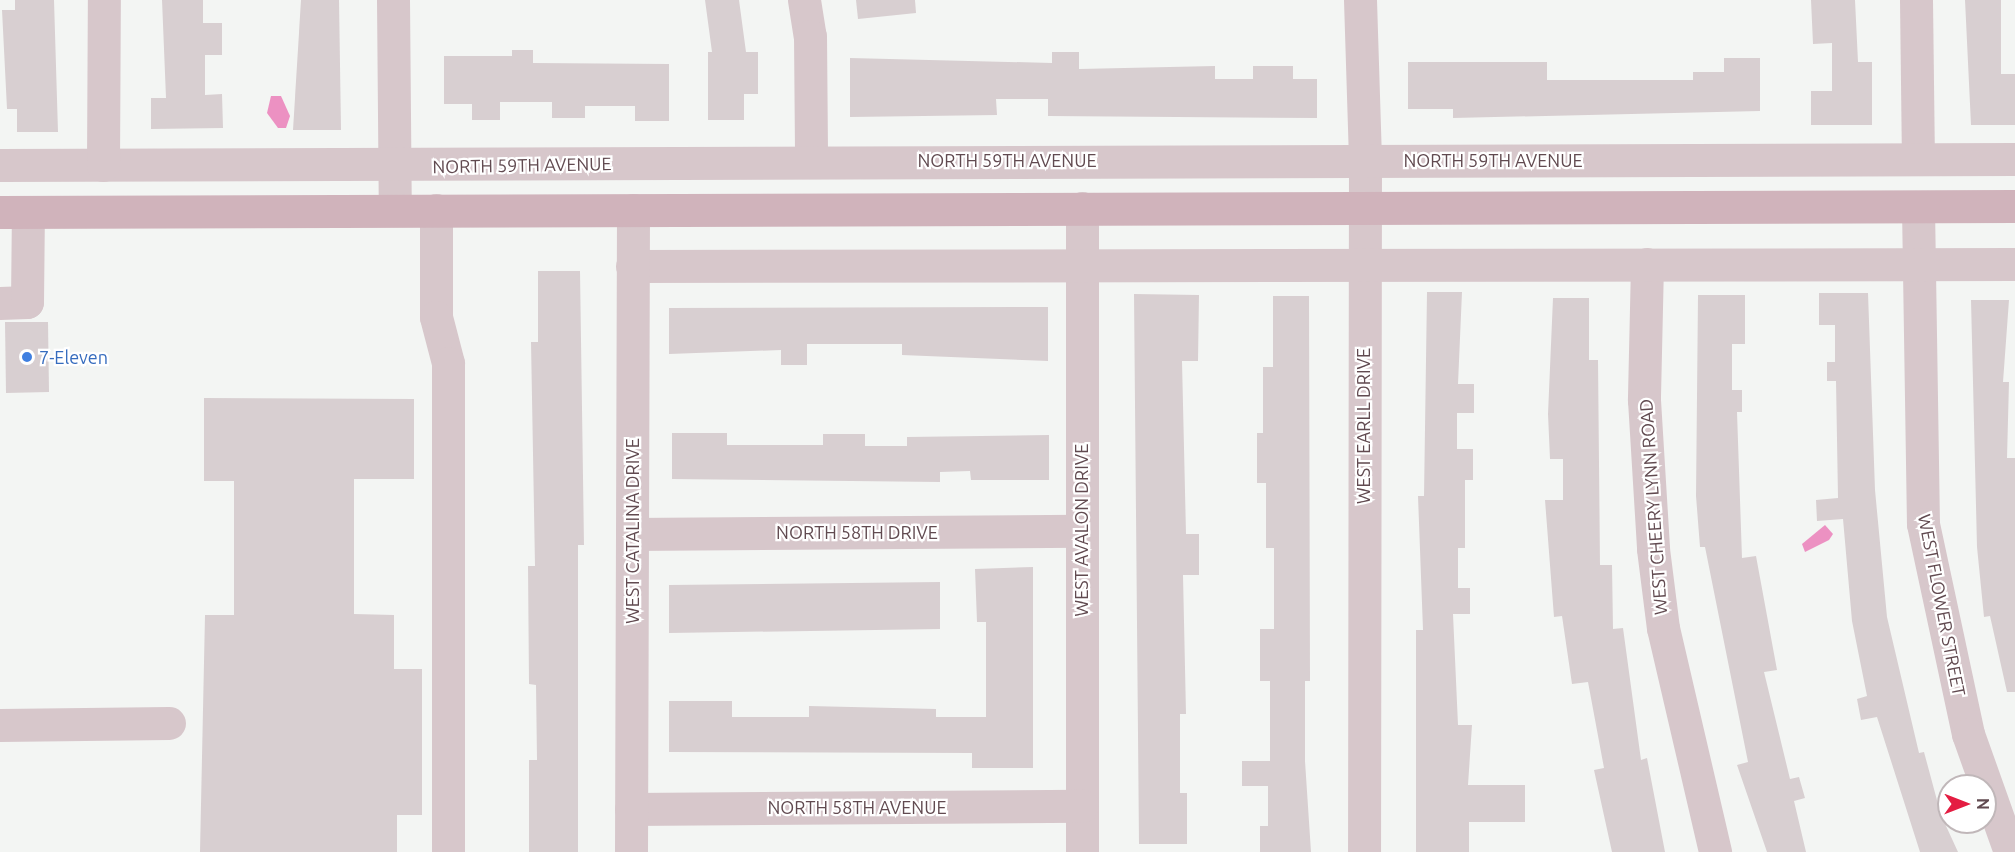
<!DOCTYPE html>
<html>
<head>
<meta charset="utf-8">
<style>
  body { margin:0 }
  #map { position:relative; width:2015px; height:852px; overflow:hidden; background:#f3f5f3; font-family:Ubuntu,sans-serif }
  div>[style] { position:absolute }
  .water>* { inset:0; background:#ec91c2 }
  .building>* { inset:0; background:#d8cfd1 }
  .minor>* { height:33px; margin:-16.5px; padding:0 16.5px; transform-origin:16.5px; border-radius:16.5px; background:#d7c7cb }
  .major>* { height:33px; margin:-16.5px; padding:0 16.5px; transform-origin:16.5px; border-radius:16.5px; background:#d0b3bb }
  .dots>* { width:16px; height:16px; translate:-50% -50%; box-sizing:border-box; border:3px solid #fff; border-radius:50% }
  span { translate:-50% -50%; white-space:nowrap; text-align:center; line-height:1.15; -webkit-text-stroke:4.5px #fff; paint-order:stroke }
  .street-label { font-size:18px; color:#614a50 }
  .shop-label { font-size:18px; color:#366cbe }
  .left { translate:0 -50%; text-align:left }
  .north { position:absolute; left:1937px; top:774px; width:60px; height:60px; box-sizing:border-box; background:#fff; border:2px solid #c0b7b9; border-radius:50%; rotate:90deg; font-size:16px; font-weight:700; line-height:24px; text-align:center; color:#614a50 }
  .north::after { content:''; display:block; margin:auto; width:21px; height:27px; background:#e41d42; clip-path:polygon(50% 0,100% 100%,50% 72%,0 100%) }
</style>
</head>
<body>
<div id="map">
  <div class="water">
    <div style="clip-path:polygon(271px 96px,281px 96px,290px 116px,286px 128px,278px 128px,267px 113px)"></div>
    <div style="clip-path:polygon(1825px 525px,1833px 534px,1829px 540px,1805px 552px,1802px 544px)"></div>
  </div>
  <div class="building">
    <div style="clip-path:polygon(15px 0,54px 0,58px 132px,17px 132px,17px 109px,7px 109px,2px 10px,15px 10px)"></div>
    <div style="clip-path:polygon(162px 0,203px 0,203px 23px,222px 23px,222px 55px,205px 55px,205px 95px,222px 94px,223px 128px,151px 129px,151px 98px,166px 98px)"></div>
    <div style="clip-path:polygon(301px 0,339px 0,341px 130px,293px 130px)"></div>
    <div style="clip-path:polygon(705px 0,739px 0,746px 52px,758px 52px,758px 94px,744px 94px,744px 120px,708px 120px,708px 52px,712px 52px)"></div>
    <div style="clip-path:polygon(856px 0,915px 0,916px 13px,858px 19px)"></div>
    <div style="clip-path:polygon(1811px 0,1855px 0,1858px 62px,1872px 62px,1872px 125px,1811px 125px,1811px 91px,1832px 91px,1832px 43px,1813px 44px)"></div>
    <div style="clip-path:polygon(1965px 0,2001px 0,2001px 74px,2015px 74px,2015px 125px,1971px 125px)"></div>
    <div style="clip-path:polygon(512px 50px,533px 50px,533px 63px,669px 64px,669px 121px,635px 121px,635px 106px,585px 106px,585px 118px,552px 118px,552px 102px,500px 102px,500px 120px,472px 120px,472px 104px,444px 104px,444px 56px,512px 56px)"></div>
    <div style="clip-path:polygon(1052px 52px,1079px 52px,1079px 69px,1215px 66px,1215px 79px,1253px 79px,1253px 66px,1293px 66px,1293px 79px,1317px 79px,1317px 118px,1048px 116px,1048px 99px,996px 99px,997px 115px,850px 117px,850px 58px,1052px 63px)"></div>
    <div style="clip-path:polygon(1724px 58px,1760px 58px,1760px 111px,1453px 118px,1453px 109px,1408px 109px,1408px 62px,1547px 62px,1547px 80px,1693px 80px,1693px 72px,1724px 72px)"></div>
    <div style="clip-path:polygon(538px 271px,580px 271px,584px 545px,578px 545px,578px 852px,529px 852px,529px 760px,537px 760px,536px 685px,529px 684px,528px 566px,535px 566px,531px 342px,538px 342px)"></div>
    <div style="clip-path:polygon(1427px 292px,1462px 292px,1458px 384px,1474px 384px,1474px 413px,1457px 413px,1457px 449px,1473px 449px,1473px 480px,1465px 480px,1465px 548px,1458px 548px,1458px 588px,1470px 588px,1470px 614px,1453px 614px,1458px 725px,1472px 725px,1468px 785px,1525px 785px,1525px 822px,1469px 822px,1469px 852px,1416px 852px,1416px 630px,1423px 630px,1418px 496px,1424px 496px)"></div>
    <div style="clip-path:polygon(1819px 293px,1868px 293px,1875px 490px,1887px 617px,1919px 753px,1924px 752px,1941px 815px,1958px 852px,1920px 852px,1877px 717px,1861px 720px,1857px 699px,1867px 696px,1852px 621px,1843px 519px,1817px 521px,1816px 500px,1838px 498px,1836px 381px,1827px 381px,1827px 362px,1835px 362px,1835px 325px,1819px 325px)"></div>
    <div style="clip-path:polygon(1134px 294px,1199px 295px,1198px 361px,1182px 361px,1186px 534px,1199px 534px,1199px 575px,1183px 575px,1186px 714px,1180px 714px,1180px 793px,1187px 793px,1187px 844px,1139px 844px)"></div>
    <div style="clip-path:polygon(1698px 295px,1745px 295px,1745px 344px,1732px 344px,1732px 390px,1742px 390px,1742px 412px,1737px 412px,1742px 558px,1756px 556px,1777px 670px,1764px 672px,1790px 779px,1799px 777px,1805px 798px,1794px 801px,1806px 852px,1767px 852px,1737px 765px,1748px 762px,1705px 547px,1700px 547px,1696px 496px)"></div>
    <div style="clip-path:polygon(1273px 296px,1309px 296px,1310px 681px,1305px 681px,1305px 761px,1311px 852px,1260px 852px,1260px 826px,1268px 826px,1268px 786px,1242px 786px,1242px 761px,1270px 761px,1270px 681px,1260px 681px,1260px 629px,1274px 629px,1274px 548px,1266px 548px,1266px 483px,1257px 483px,1257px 433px,1263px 433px,1263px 367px,1273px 367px)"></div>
    <div style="clip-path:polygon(1553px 298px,1589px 298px,1589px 360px,1598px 360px,1600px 565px,1612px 565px,1613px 629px,1623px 628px,1641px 760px,1647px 758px,1665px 852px,1612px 852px,1594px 770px,1604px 768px,1588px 682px,1572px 684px,1562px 616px,1554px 617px,1545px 500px,1563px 500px,1563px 459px,1550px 459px,1548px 414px)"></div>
    <div style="clip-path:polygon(1971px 300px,2009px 300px,2003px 382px,2009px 382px,2007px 458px,2015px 458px,2015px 692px,2007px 692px,1990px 616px,1984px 617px,1977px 547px)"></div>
    <div style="clip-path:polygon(1048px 307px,1048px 361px,902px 355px,902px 344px,807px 344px,807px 365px,781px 365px,781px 350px,669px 354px,669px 308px)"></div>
    <div style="clip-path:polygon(5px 322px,48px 322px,49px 392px,6px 393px)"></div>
    <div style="clip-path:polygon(204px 398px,414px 399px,414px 479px,354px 479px,354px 614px,394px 615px,394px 669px,422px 669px,422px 815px,397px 815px,397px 852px,200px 852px,205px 615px,234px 615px,234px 481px,204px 481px)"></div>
    <div style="clip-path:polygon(672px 433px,727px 433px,727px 445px,823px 445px,823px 434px,865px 434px,865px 446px,907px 446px,907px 437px,1049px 435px,1049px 480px,971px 480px,970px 471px,940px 472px,940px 482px,672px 479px)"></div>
    <div style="clip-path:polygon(1033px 567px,1033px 768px,972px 768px,972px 753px,669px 752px,669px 701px,732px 701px,732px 717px,809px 717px,809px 706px,936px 709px,936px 717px,986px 717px,986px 622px,977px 622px,975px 569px)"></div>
    <div style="clip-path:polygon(940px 582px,940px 629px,669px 633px,669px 585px)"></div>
  </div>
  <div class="minor">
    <div style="left:393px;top:0;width:210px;rotate:89.5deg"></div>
    <div style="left:804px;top:0;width:36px;rotate:81deg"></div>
    <div style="left:810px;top:36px;width:126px;rotate:89.5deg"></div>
    <div style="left:1360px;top:0;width:161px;rotate:88.2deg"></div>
    <div style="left:1365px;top:161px;width:691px;rotate:90.08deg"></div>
    <div style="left:1916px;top:0;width:159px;rotate:89.3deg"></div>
    <div style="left:0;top:165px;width:2015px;rotate:-0.17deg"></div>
    <div style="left:103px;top:165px;width:165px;rotate:-89.7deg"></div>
    <div style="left:1918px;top:207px;width:317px;rotate:89.1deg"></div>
    <div style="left:1923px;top:524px;width:215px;rotate:77.9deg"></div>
    <div style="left:1968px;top:734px;width:125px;rotate:70.4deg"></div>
    <div style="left:1082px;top:208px;width:644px;rotate:90deg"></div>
    <div style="left:436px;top:210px;width:107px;rotate:90deg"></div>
    <div style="left:436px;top:317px;width:48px;rotate:75.4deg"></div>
    <div style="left:448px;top:363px;width:489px;rotate:90deg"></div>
    <div style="left:1647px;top:264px;width:136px;rotate:91.3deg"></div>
    <div style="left:1644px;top:400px;width:149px;rotate:86.5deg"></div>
    <div style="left:1653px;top:549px;width:80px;rotate:82.8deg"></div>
    <div style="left:1663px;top:628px;width:230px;rotate:76.9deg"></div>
    <div style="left:632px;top:266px;width:1383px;rotate:-0.08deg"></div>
    <div style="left:0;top:303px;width:27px;rotate:-2deg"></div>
    <div style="left:27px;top:302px;width:90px;rotate:-89.4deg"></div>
    <div style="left:632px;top:534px;width:449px;rotate:-0.4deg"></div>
    <div style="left:0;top:725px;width:169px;rotate:-0.7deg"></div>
    <div style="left:631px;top:809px;width:451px;rotate:-0.4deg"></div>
    <div style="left:631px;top:852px;width:642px;rotate:-89.82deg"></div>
  </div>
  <div class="major">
    <div style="left:0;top:212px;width:2015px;rotate:-0.17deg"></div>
  </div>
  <div class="dots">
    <div style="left:27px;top:357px;background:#3f7fe0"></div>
  </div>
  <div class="street-label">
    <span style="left:1007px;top:160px">NORTH 59TH AVENUE</span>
    <span style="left:1493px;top:160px">NORTH 59TH AVENUE</span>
    <span style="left:522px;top:165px;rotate:-1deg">NORTH 59TH AVENUE</span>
    <span style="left:1363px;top:426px;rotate:-90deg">WEST EARLL DRIVE</span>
    <span style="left:1653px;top:507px;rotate:-94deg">WEST CHEERY LYNN ROAD</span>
    <span style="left:1081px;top:530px;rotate:-90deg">WEST AVALON DRIVE</span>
    <span style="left:632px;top:531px;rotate:-90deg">WEST CATALINA DRIVE</span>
    <span style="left:857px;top:532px">NORTH 58TH DRIVE</span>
    <span style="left:1942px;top:605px;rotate:79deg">WEST FLOWER STREET</span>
    <span style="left:857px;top:807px">NORTH 58TH AVENUE</span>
  </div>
  <div class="shop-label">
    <span class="left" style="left:39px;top:357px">7-Eleven</span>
  </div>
  <div class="north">N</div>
</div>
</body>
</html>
